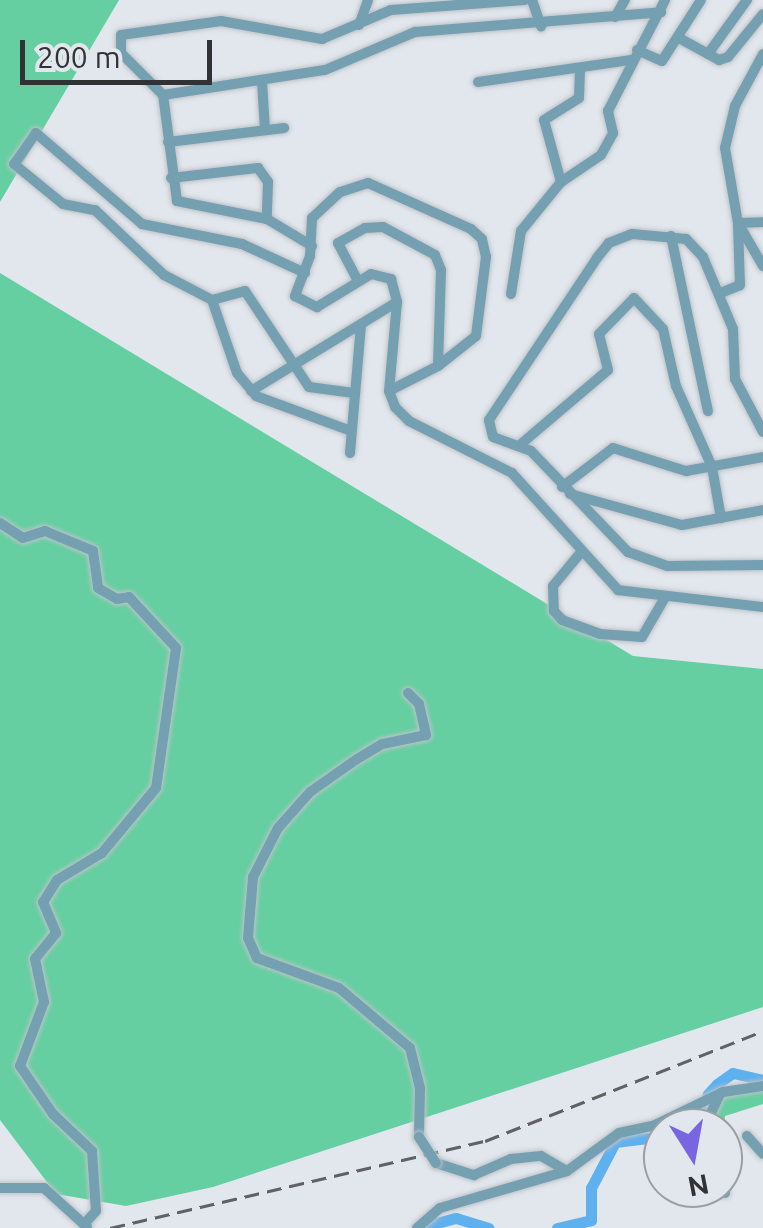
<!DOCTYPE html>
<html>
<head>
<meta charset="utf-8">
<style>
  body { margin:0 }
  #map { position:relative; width:763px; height:1228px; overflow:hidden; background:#e2e7ed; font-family:Ubuntu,sans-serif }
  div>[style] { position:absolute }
  .forest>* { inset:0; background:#65cfa1 }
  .river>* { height:11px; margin:-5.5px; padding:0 5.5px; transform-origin:5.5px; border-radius:5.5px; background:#5fb0ee }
  .roads { filter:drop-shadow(0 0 2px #bec3c8) drop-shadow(0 0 2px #bec3c8) }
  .minor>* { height:10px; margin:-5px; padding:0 5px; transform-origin:5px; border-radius:5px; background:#74a0b2 }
  .rail>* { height:2.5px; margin-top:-1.25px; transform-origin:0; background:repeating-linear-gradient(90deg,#5f6164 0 15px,transparent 0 23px) }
  .bridges { filter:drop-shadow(0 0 2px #bec3c8) drop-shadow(0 0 2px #bec3c8) }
  .minor-bridge>* { height:10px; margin:-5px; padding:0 5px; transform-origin:5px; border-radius:5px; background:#74a0b2 }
  span { translate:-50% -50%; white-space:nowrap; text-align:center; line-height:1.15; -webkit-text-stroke:10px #e2e7ed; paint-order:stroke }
  .north { position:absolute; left:643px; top:1108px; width:100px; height:100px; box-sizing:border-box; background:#e2e7ed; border:2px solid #9b9fa3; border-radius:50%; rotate:169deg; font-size:28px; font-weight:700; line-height:40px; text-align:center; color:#303234 }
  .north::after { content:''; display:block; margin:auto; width:35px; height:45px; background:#7965e0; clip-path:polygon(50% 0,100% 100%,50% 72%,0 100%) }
  .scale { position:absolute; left:20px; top:40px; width:192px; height:45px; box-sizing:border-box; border:5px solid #303234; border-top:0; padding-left:12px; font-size:30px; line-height:35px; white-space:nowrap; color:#303234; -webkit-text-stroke:8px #e2e7ed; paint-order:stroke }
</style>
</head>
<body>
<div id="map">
  <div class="forest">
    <div style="clip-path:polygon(0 0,119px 0,0 202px)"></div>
    <div style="clip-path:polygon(0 273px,633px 656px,763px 669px,763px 1007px,213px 1187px,126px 1206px,56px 1194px,0 1120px)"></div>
    <div style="clip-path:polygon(763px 1089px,763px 1104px,725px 1116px,723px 1131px,710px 1128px,712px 1107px,726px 1094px)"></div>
  </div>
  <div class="river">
    <div style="left:699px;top:1128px;width:35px;rotate:-75deg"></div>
    <div style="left:708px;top:1094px;width:13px;rotate:-48deg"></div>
    <div style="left:717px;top:1084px;width:19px;rotate:-35deg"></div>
    <div style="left:733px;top:1073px;width:31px;rotate:13deg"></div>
    <div style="left:418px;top:1228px;width:39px;rotate:-15deg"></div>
    <div style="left:456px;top:1218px;width:34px;rotate:17deg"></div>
    <div style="left:557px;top:1228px;width:35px;rotate:-13deg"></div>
    <div style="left:591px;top:1220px;width:32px;rotate:-90deg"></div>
    <div style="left:591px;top:1188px;width:52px;rotate:-62.4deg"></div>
    <div style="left:615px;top:1142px;width:35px;rotate:-7deg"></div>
    <div style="left:650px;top:1138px;width:21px;rotate:53deg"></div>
  </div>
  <div class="roads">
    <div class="minor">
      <div style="left:532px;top:0;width:28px;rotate:71deg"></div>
      <div style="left:615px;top:17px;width:20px;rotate:-60deg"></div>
      <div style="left:359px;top:25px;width:27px;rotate:-70deg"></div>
      <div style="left:679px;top:38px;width:46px;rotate:28.8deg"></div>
      <div style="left:719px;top:60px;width:9px;rotate:-18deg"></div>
      <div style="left:728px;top:57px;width:55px;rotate:-50.9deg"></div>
      <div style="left:637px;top:50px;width:27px;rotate:24deg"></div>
      <div style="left:662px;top:61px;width:72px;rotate:-57.4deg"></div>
      <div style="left:708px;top:54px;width:67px;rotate:-54.2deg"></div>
      <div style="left:763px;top:54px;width:59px;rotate:118.3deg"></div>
      <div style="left:735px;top:106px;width:43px;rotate:103.4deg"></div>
      <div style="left:725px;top:148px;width:76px;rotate:80.2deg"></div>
      <div style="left:738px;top:223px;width:50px;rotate:59.8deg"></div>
      <div style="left:262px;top:82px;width:48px;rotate:86.4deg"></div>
      <div style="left:478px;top:82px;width:155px;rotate:-8.2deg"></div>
      <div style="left:163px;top:95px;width:164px;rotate:-8.8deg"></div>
      <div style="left:325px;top:70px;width:98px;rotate:-22.9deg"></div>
      <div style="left:415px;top:32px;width:247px;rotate:-4.6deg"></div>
      <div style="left:168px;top:142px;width:117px;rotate:-6.9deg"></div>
      <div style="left:171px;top:178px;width:88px;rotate:-6.6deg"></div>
      <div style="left:258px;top:168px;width:17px;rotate:54deg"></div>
      <div style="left:268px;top:182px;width:37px;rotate:92deg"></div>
      <div style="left:561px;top:182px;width:64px;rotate:-105.3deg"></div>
      <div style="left:544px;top:120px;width:41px;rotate:-32.2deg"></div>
      <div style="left:579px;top:98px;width:30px;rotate:-88deg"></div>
      <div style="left:738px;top:223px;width:25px;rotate:-2deg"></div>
      <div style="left:671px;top:236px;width:179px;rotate:78.1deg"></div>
      <div style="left:312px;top:246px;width:52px;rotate:-149deg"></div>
      <div style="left:267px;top:219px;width:92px;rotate:-168.7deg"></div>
      <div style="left:177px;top:201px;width:107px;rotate:-97.5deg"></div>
      <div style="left:163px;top:95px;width:59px;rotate:-135deg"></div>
      <div style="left:121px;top:53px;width:18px;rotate:-90deg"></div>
      <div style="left:121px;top:35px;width:101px;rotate:-8deg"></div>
      <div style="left:221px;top:21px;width:103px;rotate:10.1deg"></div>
      <div style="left:322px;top:39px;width:75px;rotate:-22.8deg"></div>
      <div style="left:391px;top:10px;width:134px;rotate:-4.3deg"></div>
      <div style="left:305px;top:273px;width:69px;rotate:-155.3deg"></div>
      <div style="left:242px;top:244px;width:102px;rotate:-168.7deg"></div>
      <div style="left:142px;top:224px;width:140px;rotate:-139.4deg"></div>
      <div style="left:36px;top:133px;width:38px;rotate:125deg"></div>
      <div style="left:14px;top:164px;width:63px;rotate:39.2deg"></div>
      <div style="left:63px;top:204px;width:33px;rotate:11deg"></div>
      <div style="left:95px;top:210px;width:95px;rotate:43.3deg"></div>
      <div style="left:164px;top:275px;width:54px;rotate:27.5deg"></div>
      <div style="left:212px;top:300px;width:77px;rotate:71.1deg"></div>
      <div style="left:237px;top:373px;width:30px;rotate:50deg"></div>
      <div style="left:256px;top:396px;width:101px;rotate:20.2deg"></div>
      <div style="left:358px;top:281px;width:43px;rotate:-117.8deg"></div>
      <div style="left:338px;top:243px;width:31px;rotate:-29deg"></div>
      <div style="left:365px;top:228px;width:18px;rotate:-3deg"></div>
      <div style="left:383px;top:227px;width:59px;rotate:28.3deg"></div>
      <div style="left:435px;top:255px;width:16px;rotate:68deg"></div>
      <div style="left:441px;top:270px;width:96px;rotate:91.8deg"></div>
      <div style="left:723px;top:292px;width:18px;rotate:-22deg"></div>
      <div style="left:740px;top:285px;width:61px;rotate:-91.9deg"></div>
      <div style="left:511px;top:294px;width:64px;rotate:-81deg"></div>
      <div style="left:521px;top:231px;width:63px;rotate:-50.8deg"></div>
      <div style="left:561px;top:182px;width:48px;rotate:-34deg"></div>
      <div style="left:601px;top:155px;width:25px;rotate:-61deg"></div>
      <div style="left:613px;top:133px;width:23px;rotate:-103deg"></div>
      <div style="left:608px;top:111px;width:125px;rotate:-62.8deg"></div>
      <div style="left:212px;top:300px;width:34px;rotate:-15deg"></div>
      <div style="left:245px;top:291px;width:115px;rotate:56.3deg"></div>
      <div style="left:309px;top:387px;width:45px;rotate:7.6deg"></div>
      <div style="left:251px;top:391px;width:171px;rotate:-31.4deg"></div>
      <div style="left:389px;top:391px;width:55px;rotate:-27deg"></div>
      <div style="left:438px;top:366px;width:48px;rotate:-38.3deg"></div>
      <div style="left:476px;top:336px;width:80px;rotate:-82.8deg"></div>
      <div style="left:486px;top:257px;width:18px;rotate:-103deg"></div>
      <div style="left:482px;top:239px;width:15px;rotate:-138deg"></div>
      <div style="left:471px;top:229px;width:113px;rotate:-155.9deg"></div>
      <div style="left:368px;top:183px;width:29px;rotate:162deg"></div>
      <div style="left:340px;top:192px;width:38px;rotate:137deg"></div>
      <div style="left:312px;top:218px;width:38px;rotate:93deg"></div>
      <div style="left:310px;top:256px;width:43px;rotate:110.6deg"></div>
      <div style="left:295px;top:296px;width:25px;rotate:27deg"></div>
      <div style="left:317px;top:307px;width:63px;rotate:-31.4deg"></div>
      <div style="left:371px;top:274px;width:21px;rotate:14deg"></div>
      <div style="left:391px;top:279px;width:24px;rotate:75deg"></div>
      <div style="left:397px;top:302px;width:89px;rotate:95.1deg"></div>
      <div style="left:389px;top:391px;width:17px;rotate:69deg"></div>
      <div style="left:395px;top:407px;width:20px;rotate:45deg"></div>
      <div style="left:409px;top:421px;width:115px;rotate:26.8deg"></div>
      <div style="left:512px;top:473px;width:158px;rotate:47.8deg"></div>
      <div style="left:618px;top:590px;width:146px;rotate:6.7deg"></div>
      <div style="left:763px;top:432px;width:60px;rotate:-117.8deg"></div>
      <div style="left:735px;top:379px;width:50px;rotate:-92.3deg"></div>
      <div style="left:733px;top:329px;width:78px;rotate:-112.6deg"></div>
      <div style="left:703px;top:257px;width:25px;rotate:-133deg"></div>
      <div style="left:686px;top:239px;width:54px;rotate:-174.7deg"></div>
      <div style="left:632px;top:234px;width:25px;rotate:159deg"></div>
      <div style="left:609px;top:243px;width:19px;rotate:129deg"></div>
      <div style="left:597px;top:258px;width:195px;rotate:123.7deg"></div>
      <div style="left:489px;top:420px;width:17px;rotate:77deg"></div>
      <div style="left:493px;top:437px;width:40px;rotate:20.2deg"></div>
      <div style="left:531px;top:451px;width:140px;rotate:46.2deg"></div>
      <div style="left:628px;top:552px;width:41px;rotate:19.7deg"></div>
      <div style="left:667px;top:566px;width:96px;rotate:-0.6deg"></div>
      <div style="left:521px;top:444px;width:114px;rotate:-40.4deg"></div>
      <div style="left:608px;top:370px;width:37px;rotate:-104deg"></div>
      <div style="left:599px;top:334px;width:50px;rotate:-45.8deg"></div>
      <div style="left:634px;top:298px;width:42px;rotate:46.9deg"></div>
      <div style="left:663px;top:329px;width:58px;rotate:77.2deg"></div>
      <div style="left:676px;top:386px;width:89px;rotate:66deg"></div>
      <div style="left:712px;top:467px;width:52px;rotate:80deg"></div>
      <div style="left:350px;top:453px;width:129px;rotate:-85.1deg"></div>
      <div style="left:562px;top:487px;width:64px;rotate:-37.4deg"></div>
      <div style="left:613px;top:448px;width:77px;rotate:17.5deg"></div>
      <div style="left:686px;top:471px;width:78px;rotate:-10.3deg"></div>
      <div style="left:570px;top:494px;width:116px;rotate:15.5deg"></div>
      <div style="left:682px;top:525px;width:82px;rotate:-10.5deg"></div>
      <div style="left:0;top:523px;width:27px;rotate:33deg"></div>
      <div style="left:23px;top:538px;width:23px;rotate:-18deg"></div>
      <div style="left:45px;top:531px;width:52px;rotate:22.6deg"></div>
      <div style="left:93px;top:551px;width:37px;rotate:82deg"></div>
      <div style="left:98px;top:588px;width:22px;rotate:30deg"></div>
      <div style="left:117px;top:599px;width:12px;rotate:-9deg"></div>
      <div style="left:129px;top:597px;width:69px;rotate:47.3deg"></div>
      <div style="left:176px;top:648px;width:141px;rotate:98.1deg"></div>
      <div style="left:156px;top:788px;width:85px;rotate:129.7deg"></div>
      <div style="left:102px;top:853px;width:52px;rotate:149deg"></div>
      <div style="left:57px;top:880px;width:26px;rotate:122deg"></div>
      <div style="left:43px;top:902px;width:34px;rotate:67deg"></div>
      <div style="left:56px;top:933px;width:33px;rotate:129deg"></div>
      <div style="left:35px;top:959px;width:44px;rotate:78.2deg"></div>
      <div style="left:44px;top:1002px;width:68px;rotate:110.6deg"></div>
      <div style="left:20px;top:1066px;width:58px;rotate:55.5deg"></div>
      <div style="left:53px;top:1114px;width:54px;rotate:43.5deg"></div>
      <div style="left:92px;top:1151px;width:60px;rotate:86.2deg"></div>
      <div style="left:96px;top:1211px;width:15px;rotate:132deg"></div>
      <div style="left:582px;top:551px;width:45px;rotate:129.6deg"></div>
      <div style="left:553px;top:586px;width:25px;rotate:88deg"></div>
      <div style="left:554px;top:611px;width:12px;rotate:48deg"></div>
      <div style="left:562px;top:620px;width:40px;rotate:20.2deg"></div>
      <div style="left:600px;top:634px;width:42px;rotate:4.1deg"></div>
      <div style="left:642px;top:637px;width:44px;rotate:-59.9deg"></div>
      <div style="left:408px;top:693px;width:16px;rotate:45deg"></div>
      <div style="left:419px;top:704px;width:32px;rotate:77deg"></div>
      <div style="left:426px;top:735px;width:45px;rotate:168.4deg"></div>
      <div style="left:382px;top:744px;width:29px;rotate:149deg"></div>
      <div style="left:357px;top:759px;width:57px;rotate:144.9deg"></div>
      <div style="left:310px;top:792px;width:48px;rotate:131.6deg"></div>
      <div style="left:278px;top:828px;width:55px;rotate:117deg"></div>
      <div style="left:253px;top:877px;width:61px;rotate:94.7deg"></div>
      <div style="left:248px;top:938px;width:22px;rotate:66deg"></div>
      <div style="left:257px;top:958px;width:87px;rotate:20.1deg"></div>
      <div style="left:339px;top:988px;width:93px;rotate:40.2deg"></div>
      <div style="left:410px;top:1048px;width:41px;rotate:76deg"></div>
      <div style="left:420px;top:1088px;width:49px;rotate:91.2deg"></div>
      <div style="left:704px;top:1128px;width:38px;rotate:-65deg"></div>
      <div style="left:747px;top:1136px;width:24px;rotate:48deg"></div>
      <div style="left:436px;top:1163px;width:40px;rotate:18deg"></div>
      <div style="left:474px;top:1175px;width:40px;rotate:-23.4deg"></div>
      <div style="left:511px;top:1159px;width:30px;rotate:-6deg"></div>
      <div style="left:541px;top:1156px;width:30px;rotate:30deg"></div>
      <div style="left:0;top:1188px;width:44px"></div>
      <div style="left:44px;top:1188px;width:58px;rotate:42.2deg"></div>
      <div style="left:720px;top:1188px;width:7px;rotate:45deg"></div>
      <div style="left:417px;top:1228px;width:30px;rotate:-41deg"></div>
      <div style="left:440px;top:1208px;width:132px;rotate:-16.2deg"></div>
      <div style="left:567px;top:1171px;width:64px;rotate:-36.2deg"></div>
      <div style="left:619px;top:1133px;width:35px;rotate:-12deg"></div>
      <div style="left:653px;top:1126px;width:78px;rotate:-25.9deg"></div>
      <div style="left:723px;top:1092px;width:40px;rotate:-8.5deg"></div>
    </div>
  </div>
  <div class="rail">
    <div style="left:110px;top:1228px;width:385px;rotate:-13.1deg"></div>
    <div style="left:485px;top:1141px;width:299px;rotate:-21.6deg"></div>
  </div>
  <div class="bridges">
    <div class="minor-bridge">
      <div style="left:419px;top:1137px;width:31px;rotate:57deg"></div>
    </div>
  </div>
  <div class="north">N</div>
  <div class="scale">200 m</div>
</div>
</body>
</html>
